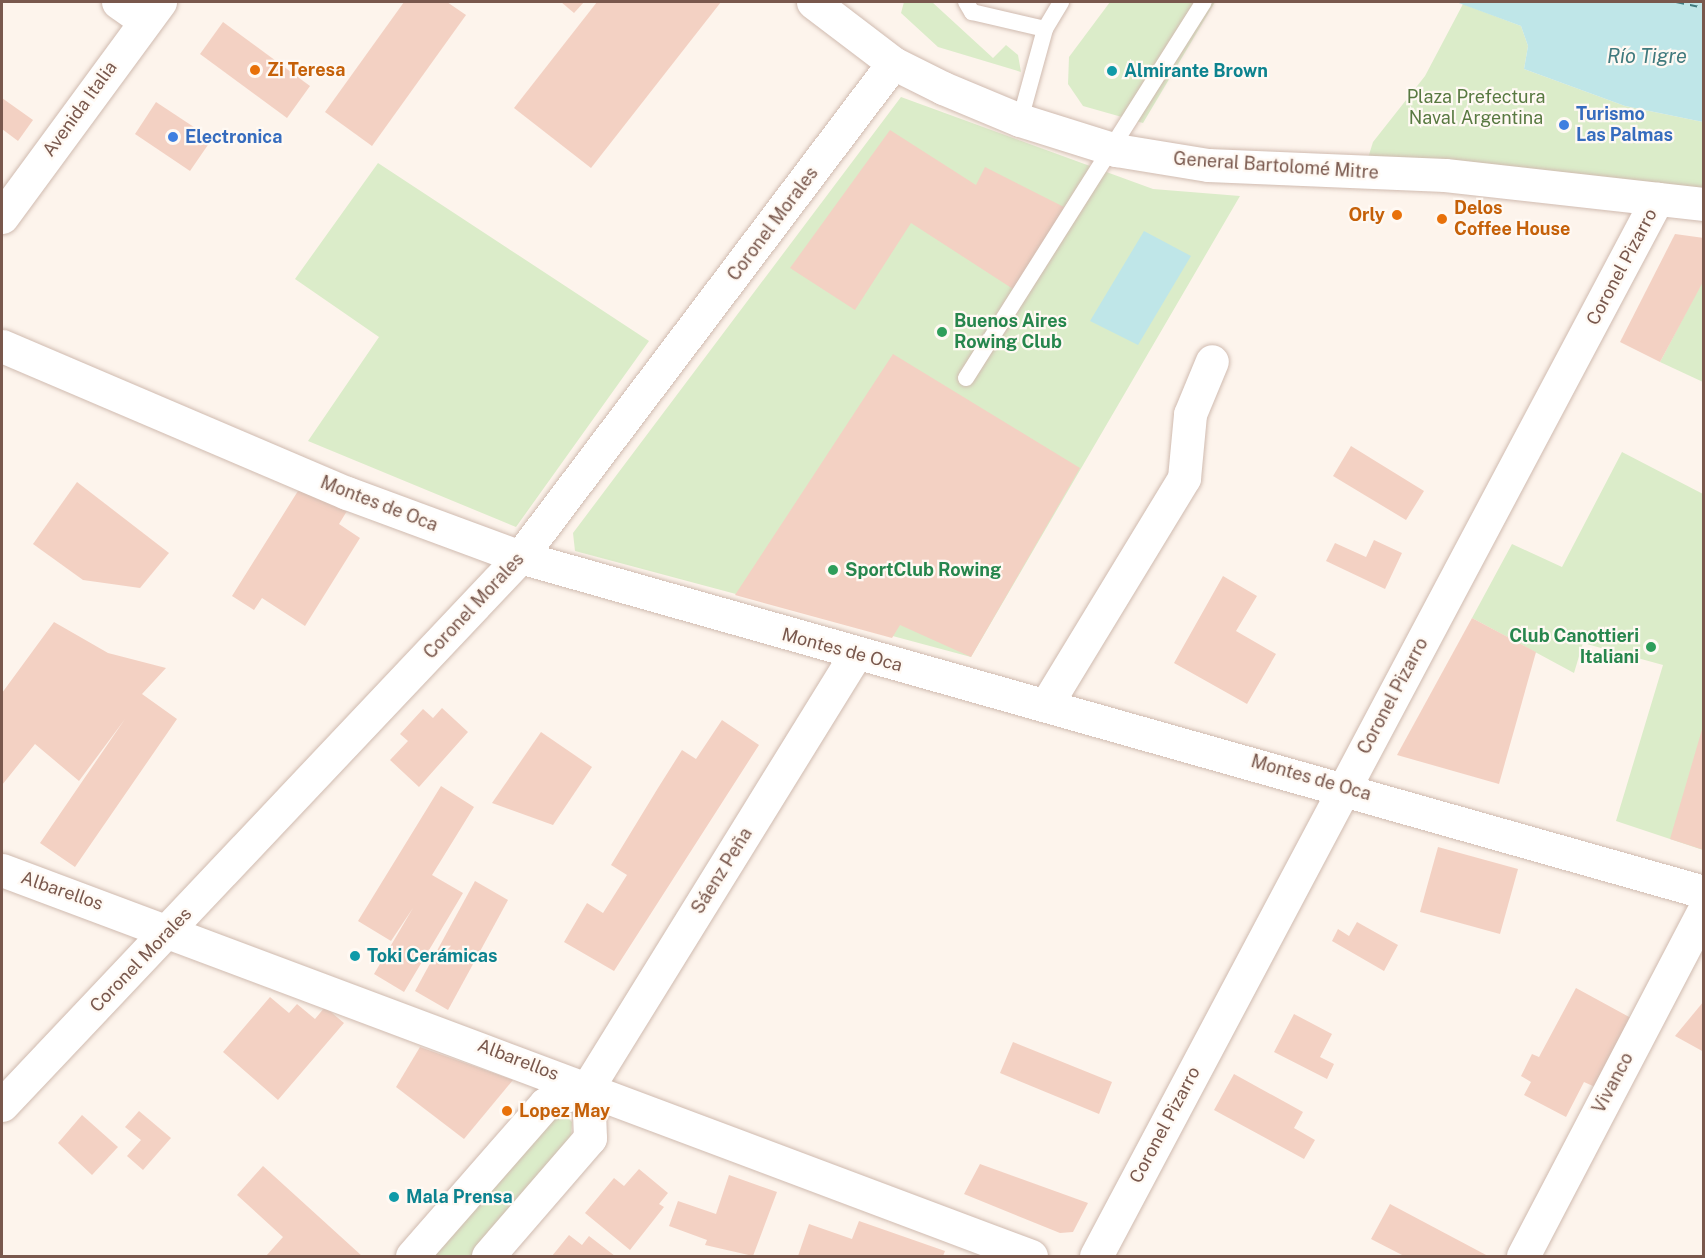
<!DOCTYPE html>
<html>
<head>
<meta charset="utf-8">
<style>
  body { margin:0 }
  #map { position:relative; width:1705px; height:1258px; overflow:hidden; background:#fdf4ec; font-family:"Public Sans",sans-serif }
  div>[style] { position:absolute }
  .green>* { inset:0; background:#dbecc9 }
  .water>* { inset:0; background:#bfe6e8 }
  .ferry>* { height:1.5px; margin-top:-0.75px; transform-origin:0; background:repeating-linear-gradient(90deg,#407a7e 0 8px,transparent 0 14px) }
  .building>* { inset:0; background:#f3d1c3 }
  .roads { filter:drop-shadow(0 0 2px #d0bbb0) drop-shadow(0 0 2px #d0bbb0) }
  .service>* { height:16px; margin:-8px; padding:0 8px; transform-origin:8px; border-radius:8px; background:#fff }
  .minor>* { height:33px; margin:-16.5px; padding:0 16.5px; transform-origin:16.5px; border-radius:16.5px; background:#fff }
  .tertiary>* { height:33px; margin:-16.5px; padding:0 16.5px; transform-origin:16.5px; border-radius:16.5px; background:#fff }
  .dots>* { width:16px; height:16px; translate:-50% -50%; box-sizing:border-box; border:3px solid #fff9f3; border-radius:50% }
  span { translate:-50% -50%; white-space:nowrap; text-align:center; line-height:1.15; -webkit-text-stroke:4.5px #fff9f3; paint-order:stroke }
  .food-label { font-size:18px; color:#c56008; font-weight:700 }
  .left { translate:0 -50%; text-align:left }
  .right { translate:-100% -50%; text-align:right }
  .culture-label { font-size:18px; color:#0d838f; font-weight:700 }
  .park-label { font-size:18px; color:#587941 }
  .street-label { font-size:18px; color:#79584d }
  .shop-label { font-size:18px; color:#366cbe; font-weight:700 }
  .leisure-label { font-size:18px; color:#27864d; font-weight:700 }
  .water-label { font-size:20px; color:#407a7e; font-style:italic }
  .frame { position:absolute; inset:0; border:3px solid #79584d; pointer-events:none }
</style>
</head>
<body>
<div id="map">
  <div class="green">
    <div style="clip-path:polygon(904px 2px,932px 2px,993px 58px,1006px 45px,1018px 55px,1021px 72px,938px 47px,901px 13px)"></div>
    <div style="clip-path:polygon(1110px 2px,1215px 2px,1143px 123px,1083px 106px,1068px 84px,1069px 57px)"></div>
    <div style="clip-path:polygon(1463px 4px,1521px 26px,1528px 46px,1524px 69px,1625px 106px,1703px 122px,1703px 190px,1368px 158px,1373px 142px,1425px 76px)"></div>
    <div style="clip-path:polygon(901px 97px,1153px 189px,1240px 196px,971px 657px,575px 551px,573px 533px)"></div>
    <div style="clip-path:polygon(378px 163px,649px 341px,516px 527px,308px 441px,379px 337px,295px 279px)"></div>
    <div style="clip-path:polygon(1703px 280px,1703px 382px,1660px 362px)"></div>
    <div style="clip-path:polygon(1622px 452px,1703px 494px,1703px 850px,1616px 821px,1663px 665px,1583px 643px,1574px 673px,1472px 618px,1512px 544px,1562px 567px)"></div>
    <div style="clip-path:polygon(546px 1114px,564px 1114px,572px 1122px,571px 1141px,471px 1256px,423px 1256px)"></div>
  </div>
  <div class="water">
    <div style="clip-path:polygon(1456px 2px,1703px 2px,1703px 122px,1625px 106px,1524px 69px,1528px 46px,1521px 26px)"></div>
    <div style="clip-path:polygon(1144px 231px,1191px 256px,1138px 345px,1090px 321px)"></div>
  </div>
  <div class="ferry">
    <div style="left:1676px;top:2px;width:29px;rotate:12deg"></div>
    <div style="left:1702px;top:2px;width:2px"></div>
  </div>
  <div class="building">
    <div style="clip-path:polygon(404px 2px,447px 2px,466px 15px,372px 146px,325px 112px)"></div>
    <div style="clip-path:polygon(561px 2px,584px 2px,574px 13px)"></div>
    <div style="clip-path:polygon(597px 2px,721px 2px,591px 168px,514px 108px)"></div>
    <div style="clip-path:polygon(223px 22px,310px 86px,287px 118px,200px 54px)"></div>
    <div style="clip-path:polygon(2px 98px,33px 120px,18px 141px,2px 129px)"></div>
    <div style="clip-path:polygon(156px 102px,212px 139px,190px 171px,135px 134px)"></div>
    <div style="clip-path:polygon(890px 130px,976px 185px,985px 167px,1066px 208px,1013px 289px,911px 223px,855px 310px,790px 268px)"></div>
    <div style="clip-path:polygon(1675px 234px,1704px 238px,1704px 280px,1660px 362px,1620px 342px)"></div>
    <div style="clip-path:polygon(893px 354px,1080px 468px,971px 657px,900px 625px,892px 638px,735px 595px)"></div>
    <div style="clip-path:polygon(1351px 446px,1424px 491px,1406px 520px,1333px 476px)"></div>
    <div style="clip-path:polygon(77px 482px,169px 553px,140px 588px,83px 580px,33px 544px)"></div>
    <div style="clip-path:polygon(303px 483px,347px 511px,339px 524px,360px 538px,305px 626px,262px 598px,254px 610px,232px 596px)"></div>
    <div style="clip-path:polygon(1374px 540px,1402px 553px,1385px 589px,1326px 561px,1335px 543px,1366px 557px)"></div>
    <div style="clip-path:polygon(1223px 576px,1257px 596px,1236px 631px,1276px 654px,1247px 704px,1174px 663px)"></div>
    <div style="clip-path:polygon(1472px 618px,1536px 652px,1499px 784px,1397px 755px)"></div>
    <div style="clip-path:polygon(54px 622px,108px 653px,166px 668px,142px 694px,177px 719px,75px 867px,40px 843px,125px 719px,79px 781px,35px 744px,2px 785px,2px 693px)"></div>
    <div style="clip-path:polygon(442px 708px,468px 732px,419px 787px,390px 760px,408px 741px,400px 734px,423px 709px,433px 718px)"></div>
    <div style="clip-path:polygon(722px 720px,759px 745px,614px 971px,564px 942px,587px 903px,603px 913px,627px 875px,611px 865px,658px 788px,682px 750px,696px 759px)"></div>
    <div style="clip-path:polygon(1703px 726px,1704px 726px,1704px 850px,1670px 839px)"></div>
    <div style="clip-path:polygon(541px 732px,592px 767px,553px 825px,492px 803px)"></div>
    <div style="clip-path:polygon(441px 786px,474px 807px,432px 875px,463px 893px,404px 992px,374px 974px,413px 908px,391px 941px,358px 921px)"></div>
    <div style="clip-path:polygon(1438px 847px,1518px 869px,1500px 934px,1420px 912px)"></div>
    <div style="clip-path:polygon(475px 881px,508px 900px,448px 1010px,415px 991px)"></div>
    <div style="clip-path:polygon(1357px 922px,1398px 945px,1384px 971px,1332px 941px,1338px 929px,1349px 936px)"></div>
    <div style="clip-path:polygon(1576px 988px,1631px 1018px,1595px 1087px,1584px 1082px,1566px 1117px,1524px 1095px,1531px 1082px,1521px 1076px,1532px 1054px,1539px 1057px)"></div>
    <div style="clip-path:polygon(270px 997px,289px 1013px,297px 1004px,315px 1019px,325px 1007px,344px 1023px,278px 1100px,223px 1052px)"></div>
    <div style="clip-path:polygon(1704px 1001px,1704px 1052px,1675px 1036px)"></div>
    <div style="clip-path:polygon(1294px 1014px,1332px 1034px,1320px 1057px,1334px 1064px,1327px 1079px,1274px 1052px)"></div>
    <div style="clip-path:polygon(1013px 1042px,1112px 1082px,1099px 1114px,1000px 1073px)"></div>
    <div style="clip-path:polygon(420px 1047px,513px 1080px,464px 1139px,396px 1087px)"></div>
    <div style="clip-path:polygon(1234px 1074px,1303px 1112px,1294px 1128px,1315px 1140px,1304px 1159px,1214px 1110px)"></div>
    <div style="clip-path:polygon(139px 1111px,171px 1138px,143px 1170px,127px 1156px,141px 1140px,125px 1127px)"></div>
    <div style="clip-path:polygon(82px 1115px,118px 1147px,92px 1175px,58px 1143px)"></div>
    <div style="clip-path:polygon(980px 1164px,1088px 1203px,1073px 1232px,1060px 1233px,964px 1194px)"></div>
    <div style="clip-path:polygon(263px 1166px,362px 1256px,266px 1256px,283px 1237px,237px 1195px)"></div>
    <div style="clip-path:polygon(639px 1169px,668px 1193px,659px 1204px,664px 1207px,630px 1250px,585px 1213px,614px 1178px,624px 1186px)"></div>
    <div style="clip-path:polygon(729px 1175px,777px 1192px,753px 1256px,705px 1245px,707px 1240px,669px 1226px,678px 1201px,716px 1214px)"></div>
    <div style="clip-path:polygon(1390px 1204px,1488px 1256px,1404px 1256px,1371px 1239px)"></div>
    <div style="clip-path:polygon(859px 1221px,945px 1251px,943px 1256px,798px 1256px,809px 1224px,852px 1239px)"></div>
    <div style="clip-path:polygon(569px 1235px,582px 1245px,589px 1236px,615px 1256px,552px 1256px)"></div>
  </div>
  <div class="roads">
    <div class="service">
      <div style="left:966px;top:2px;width:12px;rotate:59deg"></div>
      <div style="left:972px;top:12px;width:75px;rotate:13.1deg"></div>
      <div style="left:1020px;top:120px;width:94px;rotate:-74.6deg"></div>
      <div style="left:1045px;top:29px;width:31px;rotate:-59deg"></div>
      <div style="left:966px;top:378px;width:445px;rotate:-57.7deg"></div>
    </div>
    <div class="minor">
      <div style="left:118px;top:2px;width:33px;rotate:35deg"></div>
      <div style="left:813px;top:2px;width:101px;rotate:37.3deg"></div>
      <div style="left:893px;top:63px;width:56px;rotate:26.6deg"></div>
      <div style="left:943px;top:88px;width:83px;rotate:22.6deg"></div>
      <div style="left:1020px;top:120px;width:101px;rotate:17.4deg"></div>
      <div style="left:1116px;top:150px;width:93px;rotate:9.3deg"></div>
      <div style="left:1208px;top:165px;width:237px;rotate:2.4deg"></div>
      <div style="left:1445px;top:175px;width:261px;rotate:6.4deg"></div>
      <div style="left:2px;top:346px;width:375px;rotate:23.1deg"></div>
      <div style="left:347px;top:493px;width:184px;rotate:20.3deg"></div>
      <div style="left:520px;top:557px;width:1230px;rotate:15.8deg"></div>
      <div style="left:1046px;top:705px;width:266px;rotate:-58.7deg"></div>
      <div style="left:1184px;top:478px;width:64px;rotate:-84.6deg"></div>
      <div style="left:1190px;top:414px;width:57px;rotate:-67.5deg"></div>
      <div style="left:2px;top:870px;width:1099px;rotate:20.56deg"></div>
      <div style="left:2px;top:1105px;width:754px;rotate:-46.61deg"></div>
      <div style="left:520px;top:557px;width:619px;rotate:-52.94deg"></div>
      <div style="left:412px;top:1256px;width:202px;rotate:-48.8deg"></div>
      <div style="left:545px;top:1104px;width:46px;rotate:-21.6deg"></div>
      <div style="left:488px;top:1256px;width:156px;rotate:-49.2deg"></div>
      <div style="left:590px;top:1138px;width:51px;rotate:-92.2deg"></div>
      <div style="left:588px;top:1087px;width:508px;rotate:-58.28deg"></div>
      <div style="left:1096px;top:1256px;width:1197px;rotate:-62.04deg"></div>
      <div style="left:1523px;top:1256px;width:390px;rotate:-62.4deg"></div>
    </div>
    <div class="tertiary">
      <div style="left:2px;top:217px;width:267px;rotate:-53.7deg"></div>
    </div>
  </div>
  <div class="dots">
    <div style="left:255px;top:70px;background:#e8710a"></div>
    <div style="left:1112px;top:71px;background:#0f9aa8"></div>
    <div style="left:1564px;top:125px;background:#3f7fe0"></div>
    <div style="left:173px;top:137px;background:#3f7fe0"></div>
    <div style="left:1397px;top:215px;background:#e8710a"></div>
    <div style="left:1442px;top:219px;background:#e8710a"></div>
    <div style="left:942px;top:332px;background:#2e9e5b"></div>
    <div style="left:833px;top:570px;background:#2e9e5b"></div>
    <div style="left:1651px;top:647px;background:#2e9e5b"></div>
    <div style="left:355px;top:956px;background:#0f9aa8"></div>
    <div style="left:507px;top:1111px;background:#e8710a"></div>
    <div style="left:394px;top:1197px;background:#0f9aa8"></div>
  </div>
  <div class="food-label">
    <span class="left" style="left:267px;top:70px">Zi Teresa</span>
    <span class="left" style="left:1454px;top:219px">Delos<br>Coffee House</span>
    <span class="right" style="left:1385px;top:215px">Orly</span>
    <span class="left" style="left:519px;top:1111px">Lopez May</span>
  </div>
  <div class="culture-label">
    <span class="left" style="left:1124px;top:71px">Almirante Brown</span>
    <span class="left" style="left:367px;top:956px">Toki Cerámicas</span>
    <span class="left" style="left:406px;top:1197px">Mala Prensa</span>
  </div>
  <div class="park-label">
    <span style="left:1476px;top:108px">Plaza Prefectura<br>Naval Argentina</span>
  </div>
  <div class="street-label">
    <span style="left:80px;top:109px;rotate:-54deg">Avenida Italia</span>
    <span style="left:1276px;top:166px;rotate:4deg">General Bartolomé Mitre</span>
    <span style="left:773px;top:224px;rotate:-53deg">Coronel Morales</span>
    <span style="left:1622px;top:267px;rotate:-62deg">Coronel Pizarro</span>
    <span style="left:379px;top:504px;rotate:21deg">Montes de Oca</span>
    <span style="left:474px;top:606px;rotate:-47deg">Coronel Morales</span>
    <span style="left:842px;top:650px;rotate:15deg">Montes de Oca</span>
    <span style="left:1393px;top:696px;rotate:-62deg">Coronel Pizarro</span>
    <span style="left:1311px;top:778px;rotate:16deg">Montes de Oca</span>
    <span style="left:722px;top:871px;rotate:-58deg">Sáenz Peña</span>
    <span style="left:62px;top:891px;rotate:19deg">Albarellos</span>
    <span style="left:141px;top:960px;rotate:-46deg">Coronel Morales</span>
    <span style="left:518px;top:1060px;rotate:21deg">Albarellos</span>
    <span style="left:1613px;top:1083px;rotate:-62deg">Vivanco</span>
    <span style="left:1165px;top:1125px;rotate:-62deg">Coronel Pizarro</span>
  </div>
  <div class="shop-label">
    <span class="left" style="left:1576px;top:125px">Turismo<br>Las Palmas</span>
    <span class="left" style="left:185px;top:137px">Electronica</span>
  </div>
  <div class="leisure-label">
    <span class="left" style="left:954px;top:332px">Buenos Aires<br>Rowing Club</span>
    <span class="left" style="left:845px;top:570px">SportClub Rowing</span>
    <span class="right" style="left:1639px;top:647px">Club Canottieri<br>Italiani</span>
  </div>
  <div class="water-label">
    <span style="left:1647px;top:56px">Río Tigre</span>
  </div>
  <div class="frame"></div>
</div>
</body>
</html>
